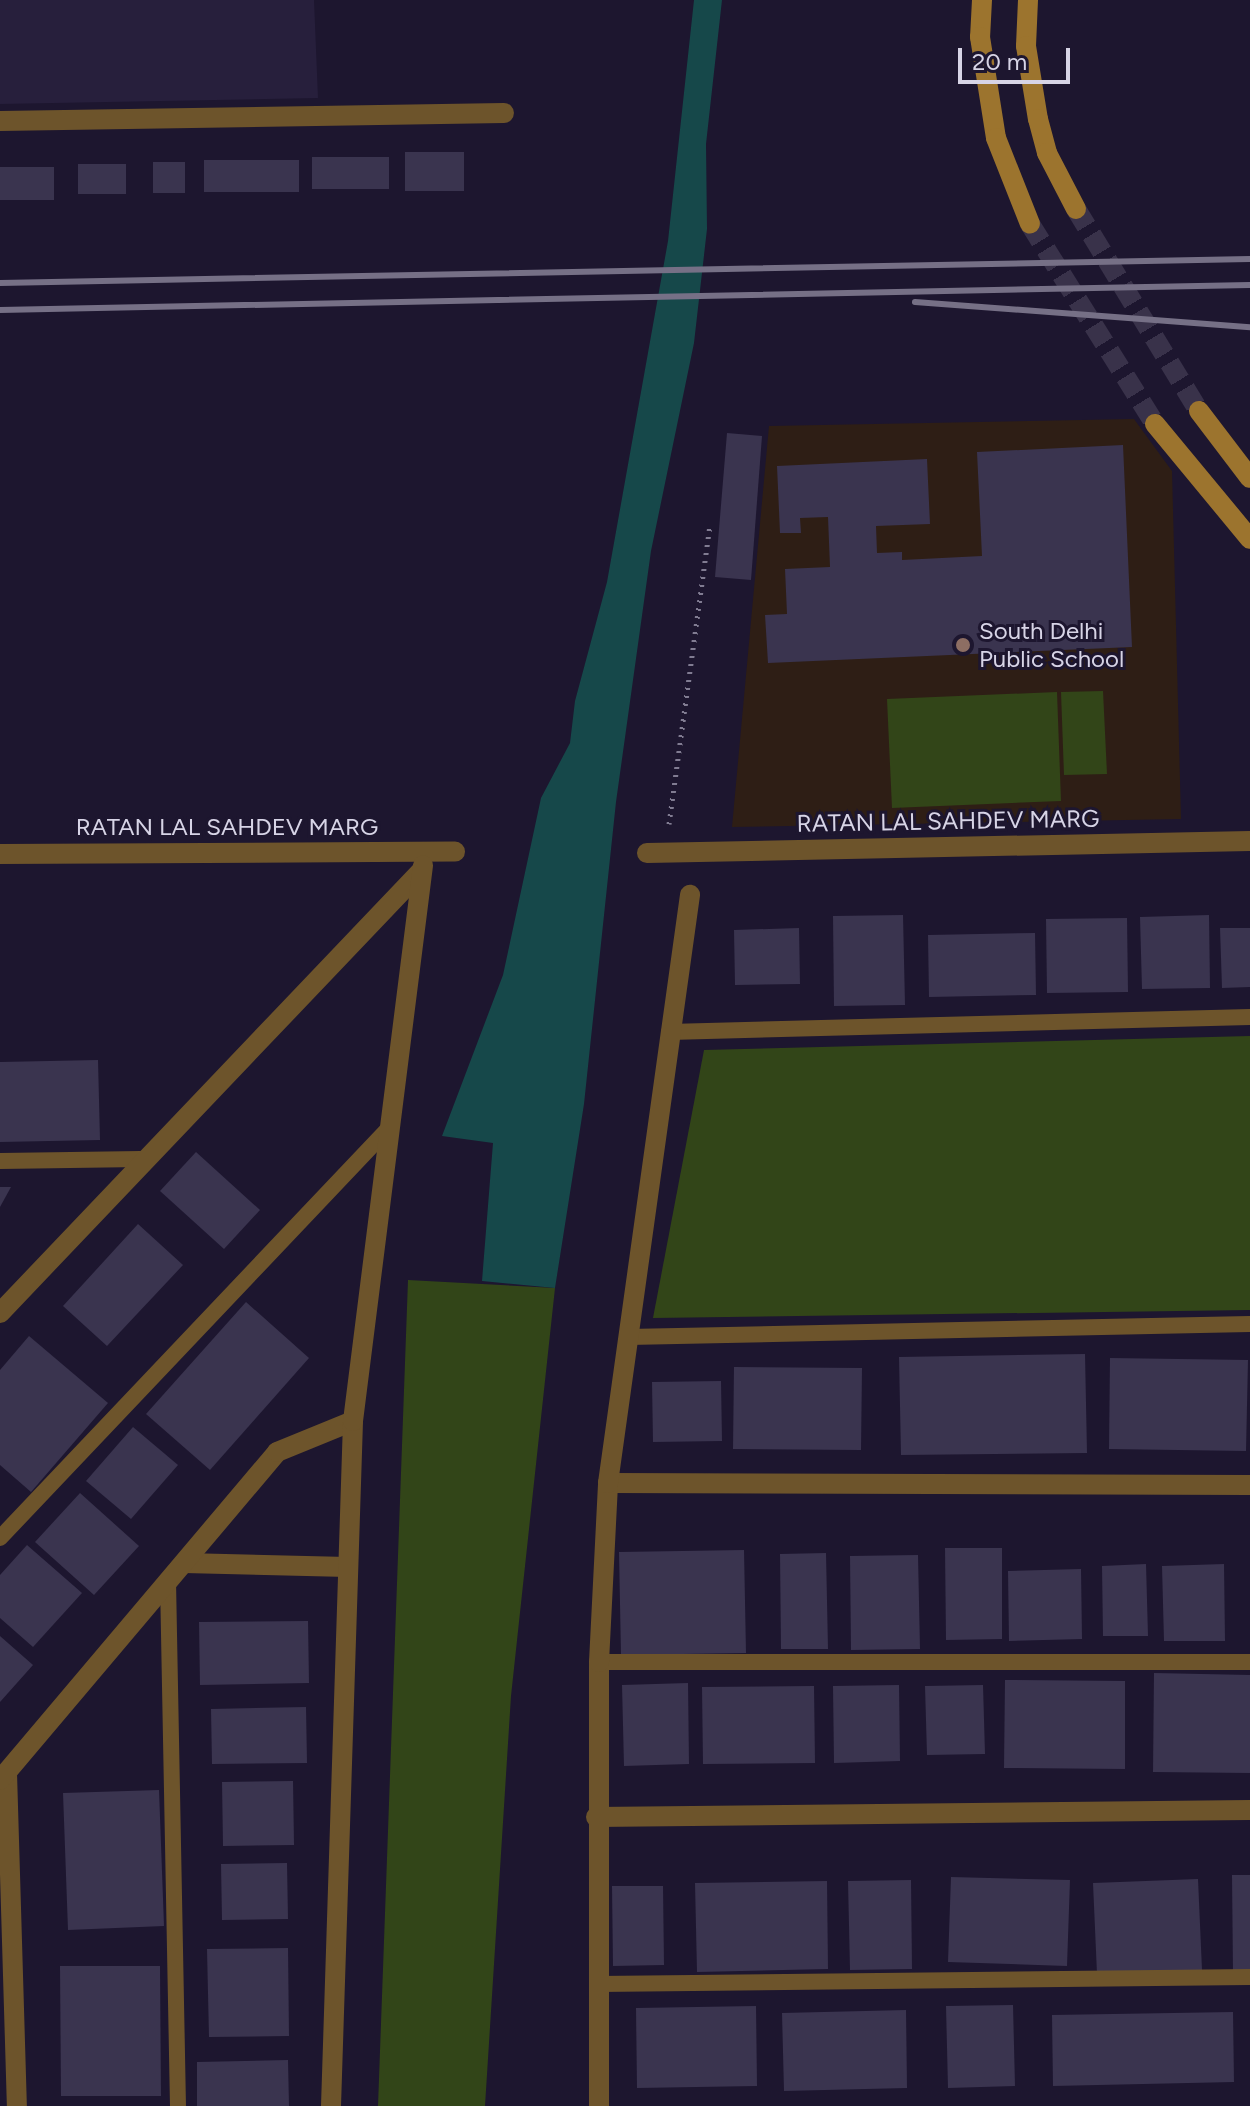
<!DOCTYPE html>
<html>
<head>
<meta charset="utf-8">
<style>
  body { margin:0 }
  #map { position:relative; width:1250px; height:2106px; overflow:hidden; background:#1d162f; font-family:Figtree,sans-serif }
  div>[style] { position:absolute }
  .built>* { inset:0; background:#271f3c }
  .education>* { inset:0; background:#2e1e15 }
  .green>* { inset:0; background:#324518 }
  .water>* { inset:0; background:#16484a }
  .building>* { inset:0; background:#3a344f }
  .secondary-tunnel>* { height:20px; margin-top:-10px; transform-origin:0; background:repeating-linear-gradient(90deg,#39324a 0 20px,transparent 0 30px) }
  .path>* { height:5px; margin-top:-2.5px; transform-origin:0; background:repeating-linear-gradient(90deg,#817c92 0 2px,transparent 0 8px) }
  .lane>* { height:16px; margin:-8px; padding:0 8px; transform-origin:8px; border-radius:8px; background:#6d542b }
  .street>* { height:20px; margin:-10px; padding:0 10px; transform-origin:10px; border-radius:10px; background:#6d542b }
  .secondary>* { height:20px; margin:-10px; padding:0 10px; transform-origin:10px; border-radius:10px; background:#9c742e }
  .rail>* { height:6px; margin:-3px; padding:0 3px; transform-origin:3px; border-radius:3px; background:#767086 }
  .dots>* { width:22px; height:22px; translate:-50% -50%; box-sizing:border-box; border:4px solid #1d162f; border-radius:50% }
  span { translate:-50% -50%; white-space:nowrap; text-align:center; line-height:1.15; -webkit-text-stroke:6px #1d162f; paint-order:stroke }
  .poi-label { font-size:24px; color:#d7d4e6 }
  .left { translate:0 -50%; text-align:left }
  .street-label { font-size:24px; color:#d7d4e6 }
  .scale { position:absolute; left:958px; top:48px; width:112px; height:36px; box-sizing:border-box; border:4px solid #d7d4e6; border-top:0; padding-left:10px; font-size:24px; line-height:28px; white-space:nowrap; color:#d7d4e6; -webkit-text-stroke:6px #1d162f; paint-order:stroke }
</style>
</head>
<body>
<div id="map">
  <div class="built">
    <div style="clip-path:polygon(0 0,314px 0,318px 98px,0 104px)"></div>
  </div>
  <div class="education">
    <div style="clip-path:polygon(1134px 419px,1172px 471px,1181px 819px,732px 827px,769px 426px)"></div>
  </div>
  <div class="green">
    <div style="clip-path:polygon(1103px 691px,1107px 774px,1064px 775px,1061px 692px)"></div>
    <div style="clip-path:polygon(1057px 692px,1061px 801px,892px 808px,887px 699px)"></div>
    <div style="clip-path:polygon(1250px 1036px,1250px 1310px,653px 1318px,704px 1050px)"></div>
    <div style="clip-path:polygon(408px 1280px,555px 1288px,511px 1696px,485px 2106px,378px 2106px)"></div>
  </div>
  <div class="water">
    <div style="clip-path:polygon(694px 0,722px 0,706px 144px,707px 229px,694px 343px,651px 551px,616px 802px,584px 1104px,555px 1288px,482px 1281px,493px 1143px,442px 1136px,503px 975px,541px 798px,570px 743px,575px 701px,607px 582px,668px 241px)"></div>
  </div>
  <div class="building">
    <div style="clip-path:polygon(405px 152px,464px 152px,464px 191px,405px 191px)"></div>
    <div style="clip-path:polygon(312px 157px,389px 157px,389px 189px,312px 189px)"></div>
    <div style="clip-path:polygon(204px 160px,299px 160px,299px 192px,204px 192px)"></div>
    <div style="clip-path:polygon(153px 162px,185px 162px,185px 193px,153px 193px)"></div>
    <div style="clip-path:polygon(78px 164px,126px 164px,126px 194px,78px 194px)"></div>
    <div style="clip-path:polygon(0 167px,54px 167px,54px 200px,0 200px)"></div>
    <div style="clip-path:polygon(727px 433px,762px 436px,751px 580px,715px 577px)"></div>
    <div style="clip-path:polygon(1123px 445px,1132px 647px,768px 663px,765px 615px,787px 614px,785px 569px,830px 567px,828px 517px,800px 518px,801px 533px,780px 533px,777px 466px,927px 459px,930px 524px,876px 526px,877px 553px,902px 552px,902px 560px,982px 556px,977px 452px)"></div>
    <div style="clip-path:polygon(903px 915px,905px 1005px,834px 1006px,833px 916px)"></div>
    <div style="clip-path:polygon(1209px 915px,1210px 988px,1142px 989px,1140px 917px)"></div>
    <div style="clip-path:polygon(1127px 918px,1128px 992px,1047px 993px,1046px 919px)"></div>
    <div style="clip-path:polygon(799px 928px,800px 984px,735px 985px,734px 930px)"></div>
    <div style="clip-path:polygon(1220px 928px,1250px 928px,1250px 987px,1222px 988px)"></div>
    <div style="clip-path:polygon(1035px 933px,1036px 995px,929px 997px,928px 935px)"></div>
    <div style="clip-path:polygon(98px 1060px,100px 1140px,0 1142px,0 1062px)"></div>
    <div style="clip-path:polygon(196px 1152px,260px 1210px,224px 1249px,160px 1191px)"></div>
    <div style="clip-path:polygon(0 1187px,11px 1187px,0 1207px)"></div>
    <div style="clip-path:polygon(138px 1224px,183px 1265px,107px 1346px,63px 1306px)"></div>
    <div style="clip-path:polygon(246px 1302px,309px 1358px,210px 1470px,146px 1414px)"></div>
    <div style="clip-path:polygon(29px 1336px,108px 1403px,31px 1492px,0 1465px,0 1370px)"></div>
    <div style="clip-path:polygon(1085px 1354px,1087px 1453px,901px 1455px,899px 1357px)"></div>
    <div style="clip-path:polygon(1110px 1358px,1248px 1360px,1246px 1451px,1109px 1449px)"></div>
    <div style="clip-path:polygon(734px 1367px,862px 1368px,861px 1450px,733px 1449px)"></div>
    <div style="clip-path:polygon(721px 1381px,722px 1441px,653px 1442px,652px 1382px)"></div>
    <div style="clip-path:polygon(133px 1427px,178px 1465px,131px 1519px,86px 1481px)"></div>
    <div style="clip-path:polygon(80px 1493px,139px 1546px,94px 1595px,35px 1542px)"></div>
    <div style="clip-path:polygon(27px 1545px,82px 1593px,33px 1647px,0 1618px,0 1575px)"></div>
    <div style="clip-path:polygon(945px 1548px,1002px 1548px,1002px 1639px,946px 1640px)"></div>
    <div style="clip-path:polygon(744px 1550px,746px 1653px,621px 1655px,619px 1552px)"></div>
    <div style="clip-path:polygon(826px 1553px,828px 1649px,781px 1649px,780px 1554px)"></div>
    <div style="clip-path:polygon(918px 1555px,920px 1649px,851px 1650px,850px 1556px)"></div>
    <div style="clip-path:polygon(1146px 1564px,1148px 1636px,1103px 1636px,1102px 1566px)"></div>
    <div style="clip-path:polygon(1224px 1564px,1225px 1641px,1164px 1641px,1162px 1566px)"></div>
    <div style="clip-path:polygon(1081px 1569px,1082px 1639px,1009px 1641px,1008px 1571px)"></div>
    <div style="clip-path:polygon(308px 1621px,309px 1683px,200px 1685px,199px 1622px)"></div>
    <div style="clip-path:polygon(0 1636px,33px 1665px,0 1702px)"></div>
    <div style="clip-path:polygon(1154px 1673px,1250px 1675px,1250px 1773px,1153px 1772px)"></div>
    <div style="clip-path:polygon(1005px 1680px,1125px 1681px,1125px 1769px,1004px 1768px)"></div>
    <div style="clip-path:polygon(688px 1683px,689px 1764px,624px 1766px,622px 1685px)"></div>
    <div style="clip-path:polygon(899px 1685px,900px 1761px,834px 1763px,833px 1686px)"></div>
    <div style="clip-path:polygon(983px 1685px,985px 1754px,927px 1755px,925px 1686px)"></div>
    <div style="clip-path:polygon(814px 1686px,815px 1763px,703px 1764px,702px 1687px)"></div>
    <div style="clip-path:polygon(306px 1707px,307px 1763px,212px 1764px,211px 1709px)"></div>
    <div style="clip-path:polygon(293px 1781px,294px 1845px,223px 1846px,222px 1782px)"></div>
    <div style="clip-path:polygon(159px 1790px,164px 1926px,68px 1930px,63px 1793px)"></div>
    <div style="clip-path:polygon(287px 1863px,288px 1919px,222px 1920px,221px 1864px)"></div>
    <div style="clip-path:polygon(1232px 1875px,1250px 1875px,1250px 1973px,1233px 1973px)"></div>
    <div style="clip-path:polygon(951px 1877px,1070px 1880px,1067px 1966px,948px 1962px)"></div>
    <div style="clip-path:polygon(1198px 1879px,1202px 1970px,1097px 1974px,1093px 1883px)"></div>
    <div style="clip-path:polygon(911px 1880px,912px 1969px,850px 1970px,848px 1881px)"></div>
    <div style="clip-path:polygon(827px 1881px,828px 1969px,697px 1972px,695px 1883px)"></div>
    <div style="clip-path:polygon(612px 1886px,663px 1886px,664px 1965px,613px 1966px)"></div>
    <div style="clip-path:polygon(288px 1948px,289px 2036px,209px 2037px,207px 1949px)"></div>
    <div style="clip-path:polygon(60px 1966px,160px 1966px,161px 2096px,61px 2096px)"></div>
    <div style="clip-path:polygon(1013px 2005px,1015px 2086px,948px 2088px,946px 2006px)"></div>
    <div style="clip-path:polygon(756px 2006px,757px 2086px,637px 2088px,636px 2008px)"></div>
    <div style="clip-path:polygon(906px 2010px,907px 2088px,784px 2091px,782px 2013px)"></div>
    <div style="clip-path:polygon(1233px 2012px,1234px 2082px,1053px 2086px,1052px 2015px)"></div>
    <div style="clip-path:polygon(288px 2060px,289px 2106px,197px 2106px,197px 2062px)"></div>
  </div>
  <div class="secondary-tunnel">
    <div style="left:1076px;top:209px;width:237px;rotate:58.7deg"></div>
    <div style="left:1030px;top:224px;width:236px;rotate:58deg"></div>
  </div>
  <div class="path">
    <div style="left:669px;top:824px;width:301px;rotate:-82.2deg"></div>
  </div>
  <div class="lane">
    <div style="left:669px;top:1032px;width:581px;rotate:-1.48deg"></div>
    <div style="left:0;top:1161px;width:141px;rotate:-0.8deg"></div>
    <div style="left:628px;top:1337px;width:622px;rotate:-1.2deg"></div>
    <div style="left:0;top:1538px;width:564px;rotate:-46.51deg"></div>
    <div style="left:168px;top:1581px;width:525px;rotate:88.91deg"></div>
    <div style="left:599px;top:1662px;width:651px"></div>
    <div style="left:598px;top:1984px;width:652px;rotate:-0.62deg"></div>
  </div>
  <div class="street">
    <div style="left:0;top:121px;width:504px;rotate:-0.91deg"></div>
    <div style="left:647px;top:853px;width:603px;rotate:-1.14deg"></div>
    <div style="left:0;top:854px;width:455px;rotate:-0.3deg"></div>
    <div style="left:0;top:1313px;width:610px;rotate:-46.39deg"></div>
    <div style="left:608px;top:1483px;width:642px;rotate:0.18deg"></div>
    <div style="left:184px;top:1563px;width:164px;rotate:1.4deg"></div>
    <div style="left:7px;top:1773px;width:333px;rotate:88.3deg"></div>
    <div style="left:0;top:1780px;width:429px;rotate:-49.8deg"></div>
    <div style="left:277px;top:1452px;width:82px;rotate:-22.2deg"></div>
    <div style="left:596px;top:1817px;width:654px;rotate:-0.61deg"></div>
    <div style="left:331px;top:2106px;width:685px;rotate:-88.16deg"></div>
    <div style="left:353px;top:1421px;width:560px;rotate:-82.82deg"></div>
    <div style="left:599px;top:2106px;width:444px;rotate:-90deg"></div>
    <div style="left:599px;top:1662px;width:179px;rotate:-87.1deg"></div>
    <div style="left:608px;top:1483px;width:594px;rotate:-82.06deg"></div>
  </div>
  <div class="secondary">
    <div style="left:982px;top:0;width:37px;rotate:93deg"></div>
    <div style="left:980px;top:37px;width:102px;rotate:81deg"></div>
    <div style="left:996px;top:138px;width:92px;rotate:68.4deg"></div>
    <div style="left:1028px;top:0;width:46px;rotate:92.5deg"></div>
    <div style="left:1026px;top:46px;width:74px;rotate:80.7deg"></div>
    <div style="left:1038px;top:119px;width:35px;rotate:75deg"></div>
    <div style="left:1047px;top:153px;width:63px;rotate:62.6deg"></div>
    <div style="left:1199px;top:411px;width:84px;rotate:52.7deg"></div>
    <div style="left:1155px;top:424px;width:149px;rotate:50.4deg"></div>
  </div>
  <div class="rail">
    <div style="left:0;top:283px;width:1250px;rotate:-1.1deg"></div>
    <div style="left:915px;top:302px;width:336px;rotate:4.3deg"></div>
    <div style="left:0;top:310px;width:1250px;rotate:-1.15deg"></div>
  </div>
  <div class="dots">
    <div style="left:963px;top:645px;background:#8d6e63"></div>
  </div>
  <div class="poi-label">
    <span class="left" style="left:979px;top:645px">South Delhi<br>Public School</span>
  </div>
  <div class="street-label">
    <span style="left:948px;top:821px;rotate:-1deg">RATAN LAL SAHDEV MARG</span>
    <span style="left:227px;top:827px">RATAN LAL SAHDEV MARG</span>
  </div>
  <div class="scale">20 m</div>
</div>
</body>
</html>
